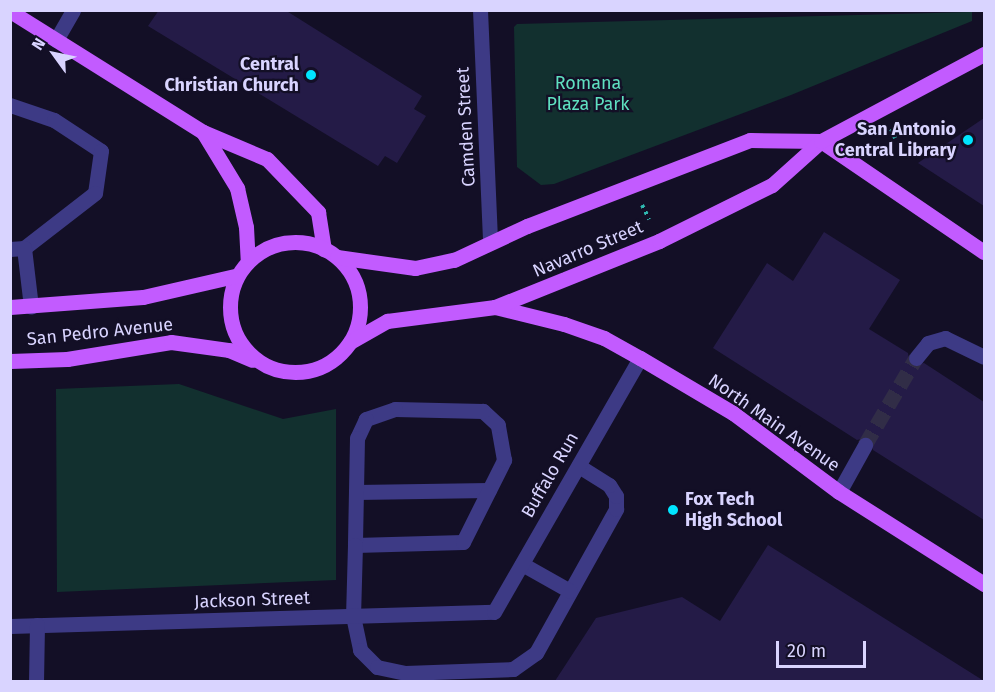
<!DOCTYPE html>
<html>
<head>
<meta charset="utf-8">
<style>
  body { margin:0 }
  #map { position:relative; width:995px; height:692px; overflow:hidden; background:#130f26; font-family:"Fira Sans",sans-serif }
  div>[style] { position:absolute }
  .green>* { inset:0; background:#12302f }
  .building>* { inset:0; background:#241b47 }
  .minor-tunnel>* { height:15px; margin-top:-7.5px; transform-origin:0; background:repeating-linear-gradient(90deg,#312d47 0 15px,transparent 0 23px) }
  .path>* { height:4px; margin-top:-2px; transform-origin:0; background:repeating-linear-gradient(90deg,#2fb8b0 0 3px,transparent 0 7.5px) }
  .minor>* { height:15px; margin:-7.5px; padding:0 7.5px; transform-origin:7.5px; border-radius:7.5px; background:#3d3a85 }
  .major>* { height:15px; margin:-7.5px; padding:0 7.5px; transform-origin:7.5px; border-radius:7.5px; background:#c25bff }
  .major>.ring { margin:-7.5px; padding:0; box-sizing:content-box; background:none; border:15px solid #c25bff; border-radius:50% }
  .dots>* { width:16px; height:16px; translate:-50% -50%; box-sizing:border-box; border:3px solid #130f26; border-radius:50% }
  span { translate:-50% -50%; white-space:nowrap; text-align:center; line-height:1.15; -webkit-text-stroke:4.5px #130f26; paint-order:stroke }
  .poi-label { font-size:18px; color:#d9d4ff; font-weight:700 }
  .right { translate:-100% -50%; text-align:right }
  .left { translate:0 -50%; text-align:left }
  .park-label { font-size:18px; color:#5fe0c0 }
  .street-label { font-size:18px; color:#d9d4ff }
  .frame { position:absolute; inset:0; border:12px solid #d9d4ff; pointer-events:none }
  .north { position:absolute; left:24px; top:24px; width:60px; height:60px; -webkit-text-stroke:4px #130f26; paint-order:stroke; rotate:303deg; font-size:16px; font-weight:700; line-height:24px; text-align:center; color:#d9d4ff }
  .north::after { content:''; display:block; margin:auto; width:21px; height:27px; background:#d9d4ff; clip-path:polygon(50% 0,100% 100%,50% 72%,0 100%) }
  .scale { position:absolute; left:776px; top:641px; width:90px; height:27px; box-sizing:border-box; border:3px solid #d9d4ff; border-top:0; padding-left:8px; font-size:18px; line-height:21px; white-space:nowrap; color:#d9d4ff; -webkit-text-stroke:4px #130f26; paint-order:stroke }
</style>
</head>
<body>
<div id="map">
  <div class="green">
    <div style="clip-path:polygon(972px 12px,972px 21px,791px 95px,554px 184px,541px 185px,517px 167px,514px 27px,517px 24px)"></div>
    <div style="clip-path:polygon(179px 384px,283px 419px,336px 409px,336px 580px,57px 592px,56px 389px)"></div>
  </div>
  <div class="building">
    <div style="clip-path:polygon(159px 10px,285px 10px,422px 96px,414px 109px,426px 116px,397px 163px,385px 156px,378px 166px,148px 26px)"></div>
    <div style="clip-path:polygon(984px 118px,984px 206px,918px 163px)"></div>
    <div style="clip-path:polygon(824px 232px,900px 280px,869px 329px,908px 353px,910px 366px,924px 363px,984px 402px,984px 520px,873px 450px,870px 437px,857px 440px,713px 348px,767px 263px,793px 281px)"></div>
    <div style="clip-path:polygon(768px 545px,984px 681px,555px 681px,596px 618px,682px 597px,720px 621px)"></div>
  </div>
  <div class="minor-tunnel">
    <div style="left:865px;top:445px;width:101px;rotate:-59.6deg"></div>
  </div>
  <div class="path">
    <div style="left:891px;top:129px;width:10px;rotate:66deg"></div>
    <div style="left:642px;top:205px;width:16px;rotate:63deg"></div>
  </div>
  <div class="minor">
    <div style="left:480px;top:10px;width:232px;rotate:87.5deg"></div>
    <div style="left:56px;top:40px;width:34px;rotate:-60deg"></div>
    <div style="left:10px;top:105px;width:46px;rotate:18.8deg"></div>
    <div style="left:54px;top:120px;width:56px;rotate:33.4deg"></div>
    <div style="left:101px;top:151px;width:42px;rotate:98.1deg"></div>
    <div style="left:95px;top:193px;width:90px;rotate:142.2deg"></div>
    <div style="left:10px;top:249px;width:14px;rotate:-4deg"></div>
    <div style="left:24px;top:248px;width:59px;rotate:83.2deg"></div>
    <div style="left:916px;top:358px;width:19px;rotate:-51deg"></div>
    <div style="left:928px;top:343px;width:18px;rotate:-16deg"></div>
    <div style="left:945px;top:338px;width:43px;rotate:26deg"></div>
    <div style="left:356px;top:492px;width:133px;rotate:-0.9deg"></div>
    <div style="left:839px;top:492px;width:54px;rotate:-61deg"></div>
    <div style="left:355px;top:545px;width:108px;rotate:-1.6deg"></div>
    <div style="left:463px;top:542px;width:92px;rotate:-63.4deg"></div>
    <div style="left:504px;top:460px;width:36px;rotate:-100deg"></div>
    <div style="left:498px;top:425px;width:21px;rotate:-137deg"></div>
    <div style="left:483px;top:411px;width:88px;rotate:-178.7deg"></div>
    <div style="left:395px;top:409px;width:31px;rotate:161deg"></div>
    <div style="left:366px;top:419px;width:21px;rotate:115deg"></div>
    <div style="left:357px;top:438px;width:107px;rotate:91.1deg"></div>
    <div style="left:355px;top:545px;width:71px;rotate:91.6deg"></div>
    <div style="left:353px;top:616px;width:35px;rotate:78deg"></div>
    <div style="left:360px;top:650px;width:24px;rotate:45deg"></div>
    <div style="left:377px;top:667px;width:29px;rotate:12deg"></div>
    <div style="left:405px;top:673px;width:108px;rotate:-2.1deg"></div>
    <div style="left:513px;top:669px;width:28px;rotate:-35deg"></div>
    <div style="left:536px;top:653px;width:165px;rotate:-60.9deg"></div>
    <div style="left:616px;top:509px;width:13px;rotate:-90deg"></div>
    <div style="left:616px;top:496px;width:13px;rotate:-122deg"></div>
    <div style="left:609px;top:485px;width:36px;rotate:-148deg"></div>
    <div style="left:522px;top:564px;width:55px;rotate:29.4deg"></div>
    <div style="left:10px;top:626px;width:484px;rotate:-1.7deg"></div>
    <div style="left:494px;top:612px;width:293px;rotate:-60.1deg"></div>
    <div style="left:36px;top:682px;width:57px;rotate:-89deg"></div>
  </div>
  <div class="major">
    <div style="left:10px;top:11px;width:228px;rotate:32.1deg"></div>
    <div style="left:203px;top:132px;width:69px;rotate:22.9deg"></div>
    <div style="left:267px;top:159px;width:74px;rotate:46.1deg"></div>
    <div style="left:318px;top:212px;width:38px;rotate:81deg"></div>
    <div style="left:203px;top:132px;width:66px;rotate:58.7deg"></div>
    <div style="left:237px;top:188px;width:40px;rotate:77deg"></div>
    <div style="left:246px;top:227px;width:34px;rotate:87deg"></div>
    <div style="left:821px;top:141px;width:197px;rotate:34.3deg"></div>
    <div class="ring" style="left:230px;top:242px;width:115px;height:115px"></div>
    <div style="left:337px;top:257px;width:79px;rotate:8deg"></div>
    <div style="left:415px;top:268px;width:40px;rotate:-12deg"></div>
    <div style="left:454px;top:260px;width:81px;rotate:-25deg"></div>
    <div style="left:527px;top:226px;width:239px;rotate:-21.1deg"></div>
    <div style="left:750px;top:140px;width:71px;rotate:0.8deg"></div>
    <div style="left:10px;top:307px;width:133px;rotate:-4.3deg"></div>
    <div style="left:143px;top:297px;width:94px;rotate:-12.9deg"></div>
    <div style="left:495px;top:307px;width:71px;rotate:13.8deg"></div>
    <div style="left:564px;top:324px;width:42px;rotate:19.3deg"></div>
    <div style="left:604px;top:338px;width:41px;rotate:29.1deg"></div>
    <div style="left:640px;top:358px;width:108px;rotate:30.6deg"></div>
    <div style="left:733px;top:413px;width:132px;rotate:36.7deg"></div>
    <div style="left:839px;top:492px;width:172px;rotate:32.4deg"></div>
    <div style="left:350px;top:342px;width:43px;rotate:-29.6deg"></div>
    <div style="left:387px;top:321px;width:109px;rotate:-7.4deg"></div>
    <div style="left:495px;top:307px;width:177px;rotate:-21.9deg"></div>
    <div style="left:659px;top:241px;width:126px;rotate:-26.4deg"></div>
    <div style="left:772px;top:185px;width:66px;rotate:-41.9deg"></div>
    <div style="left:821px;top:141px;width:185px;rotate:-28.1deg"></div>
    <div style="left:10px;top:361px;width:57px;rotate:-2deg"></div>
    <div style="left:67px;top:359px;width:105px;rotate:-9.3deg"></div>
    <div style="left:171px;top:342px;width:59px;rotate:7.9deg"></div>
    <div style="left:229px;top:350px;width:25px;rotate:23deg"></div>
  </div>
  <div class="dots">
    <div style="left:311px;top:75px;background:#00e5ff"></div>
    <div style="left:968px;top:140px;background:#00e5ff"></div>
    <div style="left:673px;top:510px;background:#00e5ff"></div>
  </div>
  <div class="poi-label">
    <span class="right" style="left:299px;top:75px">Central<br>Christian Church</span>
    <span class="right" style="left:956px;top:140px">San Antonio<br>Central Library</span>
    <span class="left" style="left:685px;top:510px">Fox Tech<br>High School</span>
  </div>
  <div class="park-label">
    <span style="left:588px;top:94px">Romana<br>Plaza Park</span>
  </div>
  <div class="street-label">
    <span style="left:466px;top:127px;rotate:-93deg">Camden Street</span>
    <span style="left:588px;top:249px;rotate:-23deg">Navarro Street</span>
    <span style="left:100px;top:332px;rotate:-6deg">San Pedro Avenue</span>
    <span style="left:774px;top:423px;rotate:35deg">North Main Avenue</span>
    <span style="left:550px;top:475px;rotate:-60deg">Buffalo Run</span>
    <span style="left:252px;top:600px;rotate:-2deg">Jackson Street</span>
  </div>
  <div class="frame"></div>
  <div class="north">N</div>
  <div class="scale">20 m</div>
</div>
</body>
</html>
